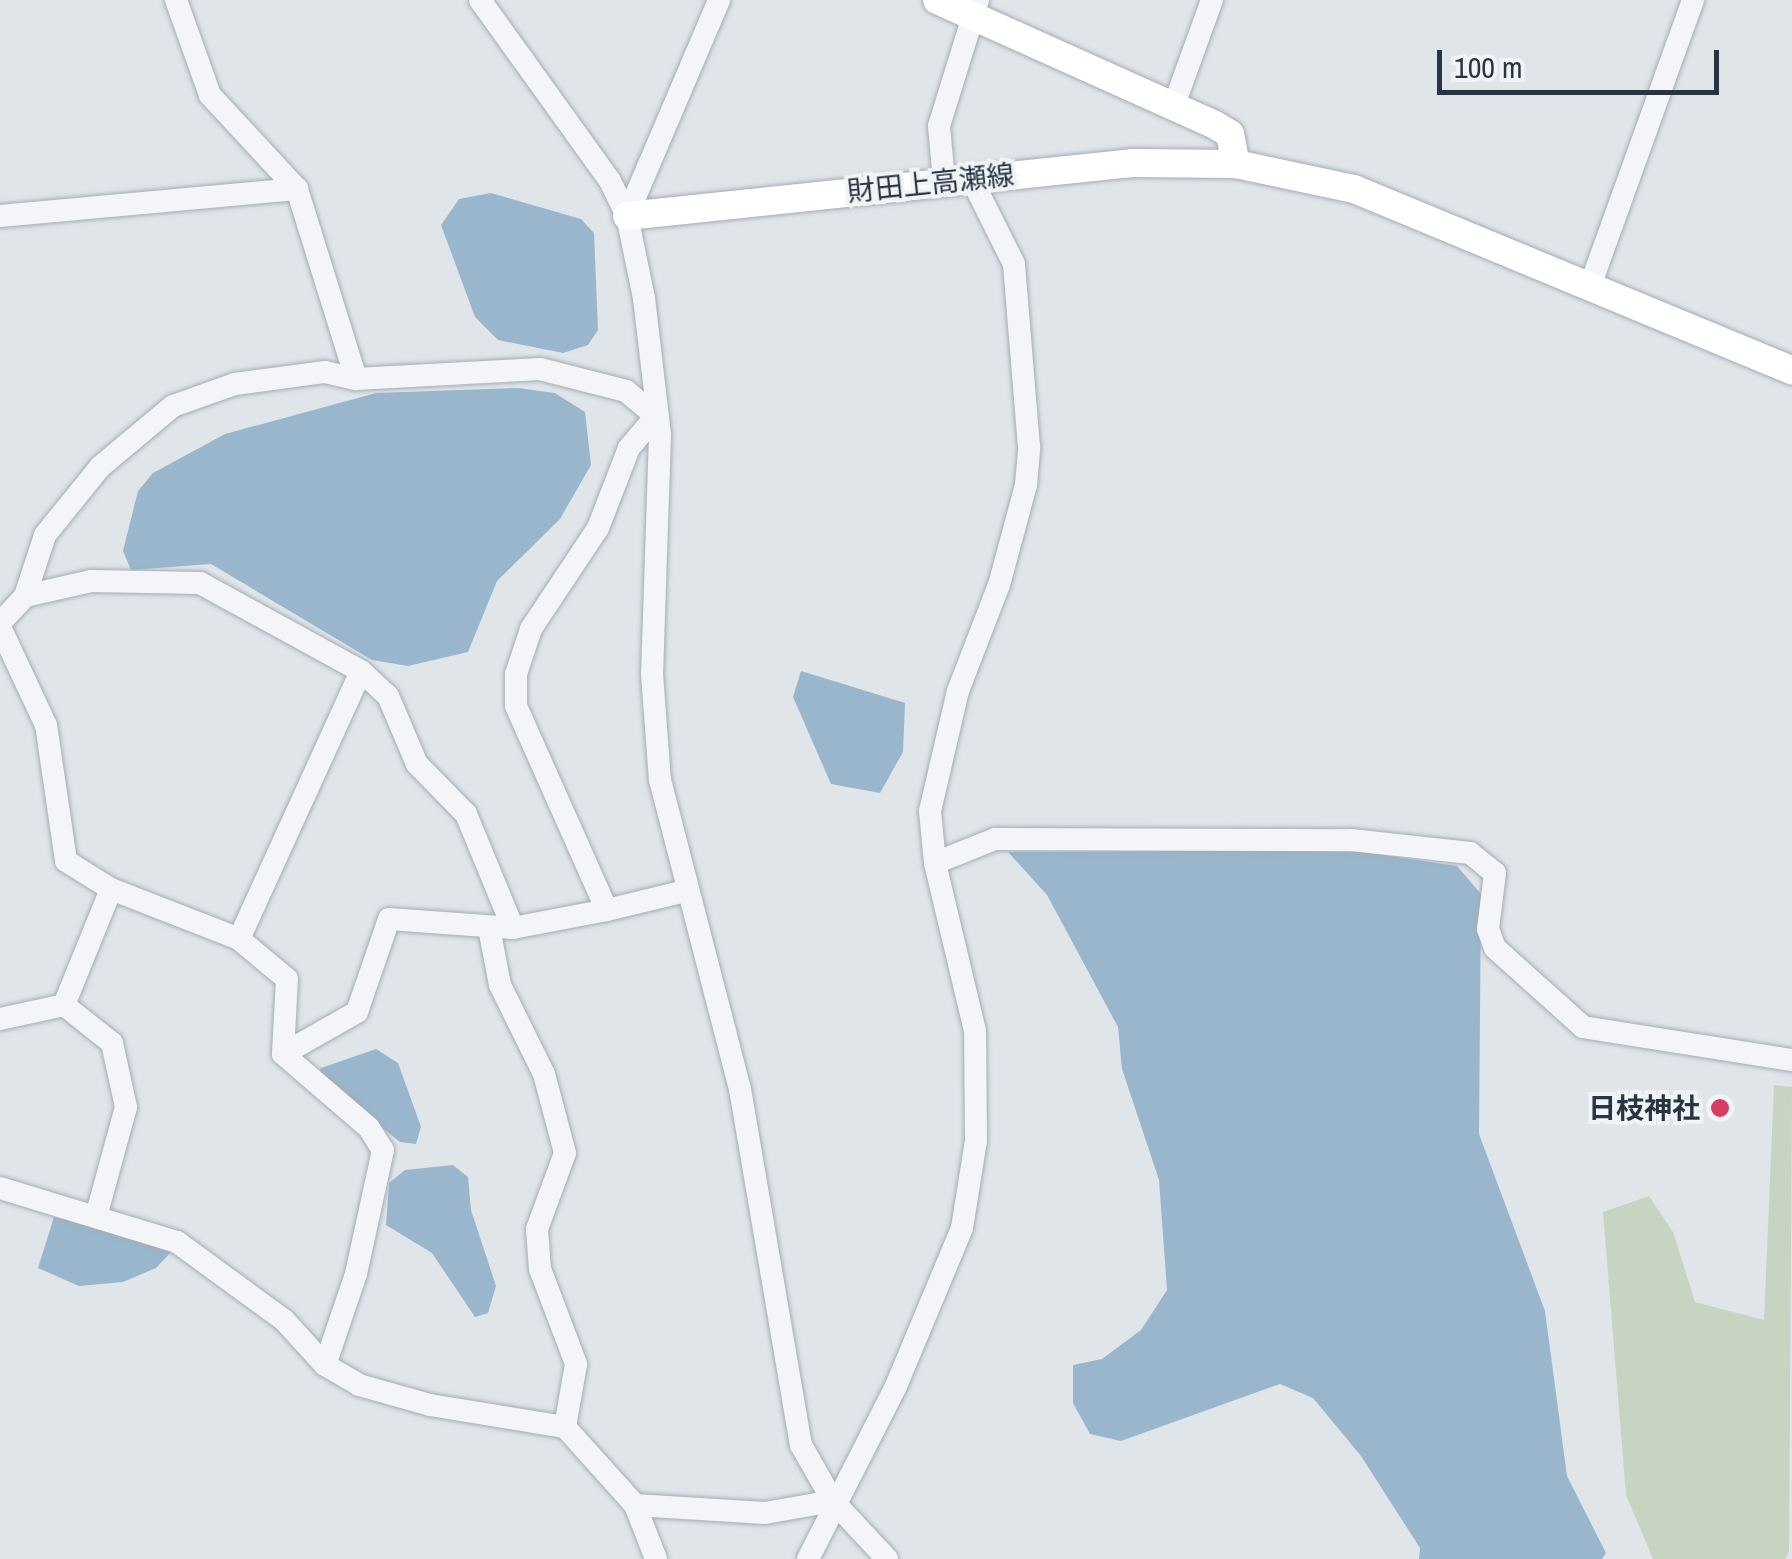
<!DOCTYPE html>
<html>
<head>
<meta charset="utf-8">
<style>
  body { margin:0 }
  #map { position:relative; width:1792px; height:1559px; overflow:hidden; background:#e0e5ea; font-family:"Archivo Narrow","Noto Sans JP",sans-serif }
  div>[style] { position:absolute }
  .green>* { inset:0; background:#c7d4c1 }
  .water>* { inset:0; background:#99b6cc }
  .roads { filter:drop-shadow(0 0 2px #a5acb4) drop-shadow(0 0 2px #a5acb4) }
  .minor>* { height:22px; margin:-11px; padding:0 11px; transform-origin:11px; border-radius:11px; background:#f3f5f8 }
  .major>* { height:28px; margin:-14px; padding:0 14px; transform-origin:14px; border-radius:14px; background:#fff }
  .dots>* { width:28px; height:28px; translate:-50% -50%; box-sizing:border-box; border:5px solid #f0f4f7; border-radius:50% }
  span { translate:-50% -50%; white-space:nowrap; text-align:center; line-height:1.15; -webkit-text-stroke:8px #f0f4f7; paint-order:stroke }
  .street-label { font-size:28px; color:#283442 }
  .poi-label { font-size:28px; color:#283442; font-weight:700 }
  .right { translate:-100% -50%; text-align:right }
  .scale { position:absolute; left:1437px; top:50px; width:282px; height:45px; box-sizing:border-box; border:5px solid #283442; border-top:0; padding-left:12px; font-size:30px; line-height:35px; white-space:nowrap; color:#283442; -webkit-text-stroke:8px #f0f4f7; paint-order:stroke }
</style>
</head>
<body>
<div id="map">
  <div class="green">
    <div style="clip-path:polygon(1774px 1085px,1792px 1087px,1789px 1552px,1785px 1559px,1653px 1559px,1626px 1495px,1603px 1212px,1649px 1196px,1673px 1232px,1695px 1302px,1764px 1320px)"></div>
  </div>
  <div class="water">
    <div style="clip-path:polygon(491px 193px,581px 219px,594px 233px,598px 330px,588px 345px,563px 353px,498px 340px,475px 317px,441px 225px,459px 199px)"></div>
    <div style="clip-path:polygon(518px 388px,555px 393px,585px 412px,591px 465px,560px 519px,497px 581px,468px 652px,408px 666px,372px 660px,211px 564px,131px 570px,123px 551px,138px 491px,153px 473px,225px 434px,376px 393px)"></div>
    <div style="clip-path:polygon(801px 671px,905px 703px,903px 752px,880px 793px,831px 784px,793px 697px)"></div>
    <div style="clip-path:polygon(1350px 850px,1457px 866px,1481px 894px,1479px 1134px,1545px 1311px,1567px 1476px,1606px 1553px,1602px 1559px,1419px 1559px,1420px 1548px,1361px 1456px,1313px 1398px,1280px 1384px,1121px 1441px,1090px 1434px,1073px 1403px,1073px 1365px,1102px 1359px,1141px 1330px,1167px 1290px,1159px 1180px,1122px 1069px,1118px 1027px,1047px 895px,1008px 852px)"></div>
    <div style="clip-path:polygon(376px 1049px,398px 1063px,421px 1127px,416px 1144px,400px 1142px,318px 1076px,321px 1068px)"></div>
    <div style="clip-path:polygon(453px 1165px,468px 1177px,471px 1210px,496px 1286px,488px 1313px,475px 1317px,432px 1253px,386px 1225px,389px 1183px,405px 1170px)"></div>
    <div style="clip-path:polygon(54px 1217px,175px 1248px,156px 1268px,123px 1282px,79px 1286px,38px 1268px)"></div>
  </div>
  <div class="roads">
    <div class="minor">
      <div style="left:176px;top:0;width:101px;rotate:70.3deg"></div>
      <div style="left:210px;top:95px;width:128px;rotate:47.2deg"></div>
      <div style="left:297px;top:189px;width:199px;rotate:72.7deg"></div>
      <div style="left:480px;top:0;width:223px;rotate:54.3deg"></div>
      <div style="left:610px;top:181px;width:39px;rotate:64deg"></div>
      <div style="left:627px;top:216px;width:84px;rotate:78.3deg"></div>
      <div style="left:644px;top:298px;width:138px;rotate:83.3deg"></div>
      <div style="left:660px;top:435px;width:239px;rotate:91.9deg"></div>
      <div style="left:652px;top:674px;width:106px;rotate:85.7deg"></div>
      <div style="left:660px;top:780px;width:319px;rotate:75.5deg"></div>
      <div style="left:740px;top:1089px;width:361px;rotate:80.3deg"></div>
      <div style="left:801px;top:1445px;width:64px;rotate:60.3deg"></div>
      <div style="left:833px;top:1501px;width:79px;rotate:47deg"></div>
      <div style="left:1174px;top:105px;width:112px;rotate:-70.1deg"></div>
      <div style="left:944px;top:181px;width:55px;rotate:-95.2deg"></div>
      <div style="left:939px;top:126px;width:132px;rotate:-72.8deg"></div>
      <div style="left:0;top:216px;width:298px;rotate:-5.2deg"></div>
      <div style="left:627px;top:216px;width:235px;rotate:-66.9deg"></div>
      <div style="left:1589px;top:289px;width:307px;rotate:-70.2deg"></div>
      <div style="left:25px;top:596px;width:68px;rotate:-12.8deg"></div>
      <div style="left:91px;top:581px;width:109px;rotate:1.1deg"></div>
      <div style="left:200px;top:583px;width:183px;rotate:28.7deg"></div>
      <div style="left:361px;top:671px;width:37px;rotate:43deg"></div>
      <div style="left:388px;top:696px;width:74px;rotate:66.9deg"></div>
      <div style="left:417px;top:764px;width:70px;rotate:45.6deg"></div>
      <div style="left:466px;top:814px;width:123px;rotate:67.6deg"></div>
      <div style="left:0;top:623px;width:37px;rotate:-47deg"></div>
      <div style="left:25px;top:596px;width:64px;rotate:-71.8deg"></div>
      <div style="left:45px;top:535px;width:87px;rotate:-51deg"></div>
      <div style="left:100px;top:467px;width:95px;rotate:-39.9deg"></div>
      <div style="left:173px;top:406px;width:66px;rotate:-19.5deg"></div>
      <div style="left:235px;top:384px;width:91px;rotate:-7.6deg"></div>
      <div style="left:325px;top:372px;width:32px;rotate:13deg"></div>
      <div style="left:356px;top:379px;width:184px;rotate:-3.1deg"></div>
      <div style="left:540px;top:369px;width:89px;rotate:14.3deg"></div>
      <div style="left:626px;top:391px;width:39px;rotate:40deg"></div>
      <div style="left:656px;top:416px;width:42px;rotate:130.2deg"></div>
      <div style="left:629px;top:448px;width:86px;rotate:111.2deg"></div>
      <div style="left:598px;top:528px;width:121px;rotate:123.6deg"></div>
      <div style="left:531px;top:629px;width:47px;rotate:108.4deg"></div>
      <div style="left:516px;top:674px;width:32px;rotate:90deg"></div>
      <div style="left:516px;top:706px;width:223px;rotate:66deg"></div>
      <div style="left:607px;top:910px;width:96px;rotate:169.2deg"></div>
      <div style="left:513px;top:928px;width:124px;rotate:-175.8deg"></div>
      <div style="left:389px;top:919px;width:98px;rotate:109deg"></div>
      <div style="left:357px;top:1012px;width:85px;rotate:150.4deg"></div>
      <div style="left:0;top:627px;width:108px;rotate:64.9deg"></div>
      <div style="left:46px;top:725px;width:137px;rotate:81.6deg"></div>
      <div style="left:66px;top:861px;width:53px;rotate:31.9deg"></div>
      <div style="left:111px;top:889px;width:137px;rotate:21.3deg"></div>
      <div style="left:239px;top:939px;width:62px;rotate:39.8deg"></div>
      <div style="left:287px;top:979px;width:75px;rotate:93.1deg"></div>
      <div style="left:283px;top:1054px;width:113px;rotate:40.7deg"></div>
      <div style="left:369px;top:1128px;width:26px;rotate:58deg"></div>
      <div style="left:383px;top:1150px;width:127px;rotate:102.3deg"></div>
      <div style="left:356px;top:1274px;width:96px;rotate:108.8deg"></div>
      <div style="left:935px;top:863px;width:65px;rotate:-21.8deg"></div>
      <div style="left:995px;top:839px;width:356px;rotate:0.2deg"></div>
      <div style="left:1351px;top:840px;width:120px;rotate:6.2deg"></div>
      <div style="left:1470px;top:853px;width:32px;rotate:39deg"></div>
      <div style="left:1495px;top:873px;width:56px;rotate:97.1deg"></div>
      <div style="left:1488px;top:929px;width:20px;rotate:70deg"></div>
      <div style="left:1495px;top:948px;width:118px;rotate:41.9deg"></div>
      <div style="left:1583px;top:1027px;width:212px;rotate:9deg"></div>
      <div style="left:607px;top:910px;width:80px;rotate:-13.7deg"></div>
      <div style="left:489px;top:928px;width:58px;rotate:79.1deg"></div>
      <div style="left:500px;top:985px;width:99px;rotate:63.7deg"></div>
      <div style="left:544px;top:1074px;width:82px;rotate:75.1deg"></div>
      <div style="left:565px;top:1153px;width:81px;rotate:110.2deg"></div>
      <div style="left:537px;top:1229px;width:40px;rotate:85.7deg"></div>
      <div style="left:540px;top:1269px;width:102px;rotate:69.2deg"></div>
      <div style="left:576px;top:1364px;width:64px;rotate:99.9deg"></div>
      <div style="left:239px;top:939px;width:294px;rotate:-65.5deg"></div>
      <div style="left:64px;top:1005px;width:61px;rotate:38.4deg"></div>
      <div style="left:112px;top:1043px;width:66px;rotate:77.7deg"></div>
      <div style="left:126px;top:1107px;width:110px;rotate:105.3deg"></div>
      <div style="left:0;top:1019px;width:66px;rotate:-12.3deg"></div>
      <div style="left:64px;top:1005px;width:125px;rotate:-67.9deg"></div>
      <div style="left:0;top:1188px;width:185px;rotate:17deg"></div>
      <div style="left:177px;top:1242px;width:132px;rotate:36.1deg"></div>
      <div style="left:284px;top:1320px;width:61px;rotate:47.7deg"></div>
      <div style="left:325px;top:1365px;width:39px;rotate:30deg"></div>
      <div style="left:359px;top:1385px;width:74px;rotate:15.7deg"></div>
      <div style="left:430px;top:1405px;width:137px;rotate:9.3deg"></div>
      <div style="left:565px;top:1427px;width:105px;rotate:48.1deg"></div>
      <div style="left:635px;top:1505px;width:58px;rotate:68.7deg"></div>
      <div style="left:635px;top:1505px;width:130px;rotate:3.5deg"></div>
      <div style="left:765px;top:1513px;width:69px;rotate:-10deg"></div>
      <div style="left:808px;top:1559px;width:194px;rotate:-63deg"></div>
      <div style="left:896px;top:1386px;width:171px;rotate:-67.3deg"></div>
      <div style="left:962px;top:1228px;width:88px;rotate:-80.9deg"></div>
      <div style="left:976px;top:1141px;width:110px;rotate:-90.5deg"></div>
      <div style="left:975px;top:1031px;width:173px;rotate:-103.4deg"></div>
      <div style="left:935px;top:863px;width:52px;rotate:-95.5deg"></div>
      <div style="left:930px;top:811px;width:123px;rotate:-76.9deg"></div>
      <div style="left:958px;top:691px;width:114px;rotate:-68.9deg"></div>
      <div style="left:999px;top:585px;width:104px;rotate:-74.9deg"></div>
      <div style="left:1026px;top:485px;width:38px;rotate:-85deg"></div>
      <div style="left:1029px;top:447px;width:184px;rotate:-94.7deg"></div>
      <div style="left:1014px;top:264px;width:96px;rotate:-116.6deg"></div>
    </div>
    <div class="major">
      <div style="left:937px;top:0;width:305px;rotate:24.2deg"></div>
      <div style="left:1215px;top:125px;width:17px;rotate:31deg"></div>
      <div style="left:1230px;top:134px;width:31px;rotate:79deg"></div>
      <div style="left:627px;top:216px;width:509px;rotate:-5.98deg"></div>
      <div style="left:1133px;top:163px;width:103px;rotate:0.6deg"></div>
      <div style="left:1236px;top:164px;width:121px;rotate:12deg"></div>
      <div style="left:1354px;top:189px;width:474px;rotate:22.5deg"></div>
    </div>
  </div>
  <div class="dots">
    <div style="left:1720px;top:1108px;background:#d63e62"></div>
  </div>
  <div class="street-label">
    <span style="left:931px;top:183px;rotate:-6deg">財田上高瀬線</span>
  </div>
  <div class="poi-label">
    <span class="right" style="left:1700px;top:1108px">日枝神社</span>
  </div>
  <div class="scale">100 m</div>
</div>
</body>
</html>
